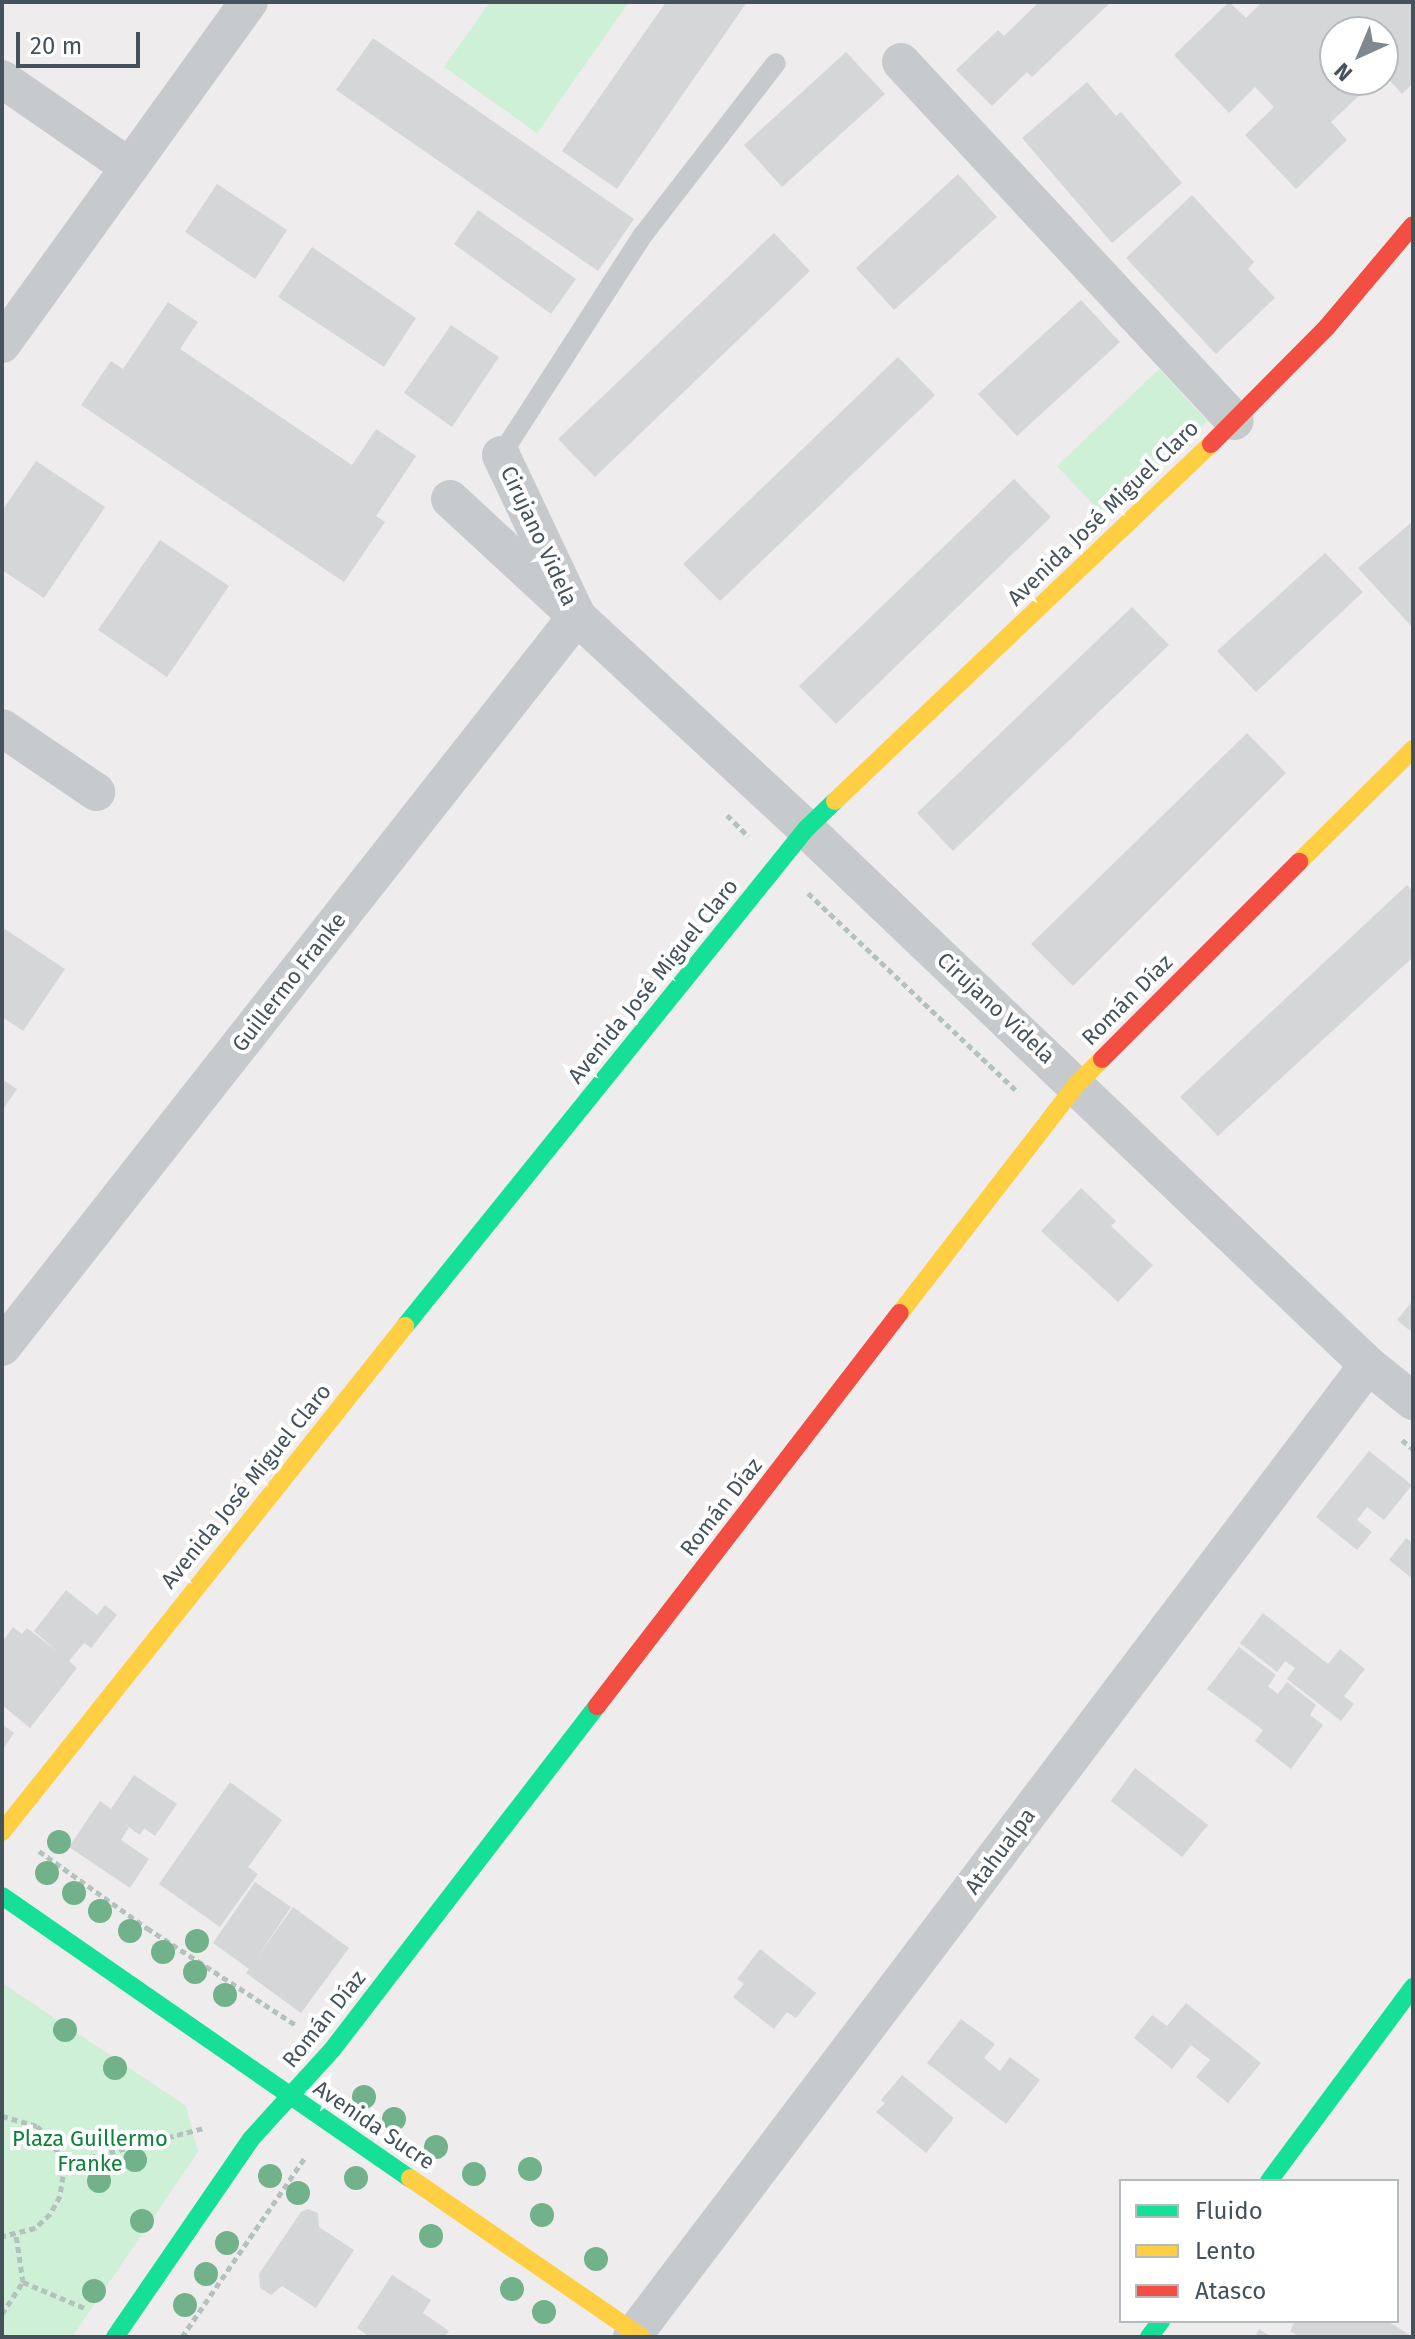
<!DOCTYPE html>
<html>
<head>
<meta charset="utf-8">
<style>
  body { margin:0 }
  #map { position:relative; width:1415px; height:2339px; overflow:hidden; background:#eeeced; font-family:"Fira Sans",sans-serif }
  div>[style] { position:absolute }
  .green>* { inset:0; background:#cef0d6 }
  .building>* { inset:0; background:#d5d6d7 }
  .path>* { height:5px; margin-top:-2.5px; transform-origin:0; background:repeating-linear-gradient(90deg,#b3c2bc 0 6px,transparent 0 10px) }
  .lane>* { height:20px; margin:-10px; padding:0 10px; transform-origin:10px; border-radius:10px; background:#c6cacc }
  .street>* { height:38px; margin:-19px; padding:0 19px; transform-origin:19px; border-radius:19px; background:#c6cacc }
  .fast>* { height:18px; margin:-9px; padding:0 9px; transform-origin:9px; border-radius:9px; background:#16e098 }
  .slow>* { height:18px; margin:-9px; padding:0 9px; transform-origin:9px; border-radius:9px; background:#ffcf43 }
  .jam>* { height:18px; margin:-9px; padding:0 9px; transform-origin:9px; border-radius:9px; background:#f24e42 }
  .trees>* { width:24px; height:24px; margin:-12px; border-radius:50%; background:#72b28a }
  span { translate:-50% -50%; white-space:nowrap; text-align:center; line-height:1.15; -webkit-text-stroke:8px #fff; paint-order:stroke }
  .street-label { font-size:22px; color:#43525b }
  .park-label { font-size:22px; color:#0d8239 }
  .frame { position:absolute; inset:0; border:4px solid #43525b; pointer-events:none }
  .legend { position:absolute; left:1119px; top:2179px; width:280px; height:144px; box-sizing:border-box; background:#fff; border:2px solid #b4babd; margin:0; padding:10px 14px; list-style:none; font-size:24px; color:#43525b }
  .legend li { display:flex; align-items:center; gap:16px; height:40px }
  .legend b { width:40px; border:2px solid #b4babd }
  .north { position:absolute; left:1319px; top:16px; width:80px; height:80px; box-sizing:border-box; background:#fff; border:2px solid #b4babd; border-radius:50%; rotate:224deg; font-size:22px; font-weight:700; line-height:32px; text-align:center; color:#43525b }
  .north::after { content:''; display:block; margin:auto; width:28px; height:36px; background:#7f888e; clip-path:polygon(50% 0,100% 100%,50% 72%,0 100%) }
  .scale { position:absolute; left:16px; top:32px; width:124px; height:36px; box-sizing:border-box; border:4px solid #43525b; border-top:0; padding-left:10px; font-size:24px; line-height:28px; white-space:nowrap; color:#43525b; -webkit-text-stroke:6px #fff; paint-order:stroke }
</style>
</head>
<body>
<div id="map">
  <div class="green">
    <div style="clip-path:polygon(490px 2px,629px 2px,537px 133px,444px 67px)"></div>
    <div style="clip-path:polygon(1159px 369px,1207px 421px,1105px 517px,1057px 466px)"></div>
    <div style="clip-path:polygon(2px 1983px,186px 2106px,198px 2152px,72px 2337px,2px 2337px)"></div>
  </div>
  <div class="building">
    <div style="clip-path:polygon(666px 2px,747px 2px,617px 189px,562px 151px)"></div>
    <div style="clip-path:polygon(1039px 2px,1111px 2px,1032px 77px,1027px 72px,992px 106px,956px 70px,998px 30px,1004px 36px)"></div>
    <div style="clip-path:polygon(1229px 2px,1246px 18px,1262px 2px,1413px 2px,1413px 83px,1402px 94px,1383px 73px,1383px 32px,1335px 32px,1335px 80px,1376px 80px,1331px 122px,1347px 140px,1296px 189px,1245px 135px,1274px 107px,1255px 87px,1229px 113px,1174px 55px)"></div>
    <div style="clip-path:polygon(373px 38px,634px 219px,598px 271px,336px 90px)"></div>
    <div style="clip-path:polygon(846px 52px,885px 94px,782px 187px,744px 145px)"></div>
    <div style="clip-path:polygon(1087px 82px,1116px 116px,1121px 112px,1182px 183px,1112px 243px,1022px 138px)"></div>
    <div style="clip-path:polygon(958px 174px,997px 217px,894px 310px,856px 268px)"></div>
    <div style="clip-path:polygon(217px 184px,287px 230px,255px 279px,185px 232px)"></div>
    <div style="clip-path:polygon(1192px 195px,1254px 262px,1248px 269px,1275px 298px,1216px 354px,1126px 258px)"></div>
    <div style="clip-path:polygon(478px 210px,576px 279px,551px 314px,454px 244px)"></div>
    <div style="clip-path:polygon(774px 233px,810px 271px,595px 477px,558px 439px)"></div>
    <div style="clip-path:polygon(312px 247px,416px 318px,384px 367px,278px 297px)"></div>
    <div style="clip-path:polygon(1081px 300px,1120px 342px,1017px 436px,978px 394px)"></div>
    <div style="clip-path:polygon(168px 302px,198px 322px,180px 349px,352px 465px,376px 429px,416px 456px,376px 516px,385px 522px,344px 582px,81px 405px,111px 361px,123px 369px)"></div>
    <div style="clip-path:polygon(451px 325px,499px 357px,452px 427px,404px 393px)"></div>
    <div style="clip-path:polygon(898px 357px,935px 395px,720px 601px,683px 564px)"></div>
    <div style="clip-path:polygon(36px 461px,105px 507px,44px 598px,2px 570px,2px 511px)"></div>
    <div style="clip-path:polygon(1014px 479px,1051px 517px,836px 724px,799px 686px)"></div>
    <div style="clip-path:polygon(1413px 521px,1413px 628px,1358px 568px)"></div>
    <div style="clip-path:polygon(160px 540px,229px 586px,167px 677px,98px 630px)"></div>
    <div style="clip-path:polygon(1325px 553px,1363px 592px,1256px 692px,1217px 651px)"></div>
    <div style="clip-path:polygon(1132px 607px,1169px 645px,953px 851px,917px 813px)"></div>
    <div style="clip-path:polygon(1247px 733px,1286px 773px,1073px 986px,1031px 944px)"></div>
    <div style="clip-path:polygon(1407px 885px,1413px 892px,1413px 957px,1218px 1136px,1180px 1097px)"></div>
    <div style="clip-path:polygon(2px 927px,65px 969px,23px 1031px,2px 1017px)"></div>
    <div style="clip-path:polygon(2px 1079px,17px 1089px,2px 1111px)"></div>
    <div style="clip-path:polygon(1081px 1188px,1116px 1221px,1111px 1226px,1153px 1265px,1118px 1302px,1041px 1231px)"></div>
    <div style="clip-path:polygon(1413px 1300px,1413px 1333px,1397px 1320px)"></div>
    <div style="clip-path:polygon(1369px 1451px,1412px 1485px,1384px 1520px,1367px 1507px,1357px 1520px,1372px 1532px,1357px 1550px,1316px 1517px)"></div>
    <div style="clip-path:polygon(1406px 1538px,1413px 1543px,1413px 1579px,1389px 1560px)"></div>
    <div style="clip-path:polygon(66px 1590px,97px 1615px,105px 1605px,117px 1615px,91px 1648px,84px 1643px,69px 1661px,77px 1668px,30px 1728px,2px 1705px,2px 1642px,13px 1627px,22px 1634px,27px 1628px,58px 1652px,34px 1631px)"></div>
    <div style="clip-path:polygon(1263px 1613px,1328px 1664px,1340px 1649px,1365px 1669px,1344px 1696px,1354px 1704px,1341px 1721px,1287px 1679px,1295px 1668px,1285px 1661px,1277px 1672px,1240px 1643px)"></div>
    <div style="clip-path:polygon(1239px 1647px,1276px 1675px,1268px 1686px,1278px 1694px,1287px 1682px,1316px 1705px,1310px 1715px,1323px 1725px,1291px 1769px,1255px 1741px,1263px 1730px,1207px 1689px)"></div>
    <div style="clip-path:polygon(2px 1724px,14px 1733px,2px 1751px)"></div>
    <div style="clip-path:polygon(1135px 1768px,1208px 1825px,1182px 1857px,1111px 1801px)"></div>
    <div style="clip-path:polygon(134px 1775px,177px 1804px,155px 1836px,144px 1828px,140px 1835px,129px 1827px,121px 1840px,149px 1859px,130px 1888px,69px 1847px,100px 1801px,111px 1809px)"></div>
    <div style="clip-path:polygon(230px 1782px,282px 1820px,248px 1867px,258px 1874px,220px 1927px,159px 1884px)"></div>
    <div style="clip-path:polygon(255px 1882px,291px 1907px,256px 1959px,293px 1907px,349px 1948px,301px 2013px,246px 1973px,249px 1969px,213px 1943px)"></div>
    <div style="clip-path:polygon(760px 1949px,816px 1993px,796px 2018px,787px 2012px,774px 2029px,733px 1997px,744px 1984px,737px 1979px)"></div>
    <div style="clip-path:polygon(1186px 2003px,1261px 2063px,1228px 2103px,1196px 2077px,1210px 2060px,1191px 2045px,1172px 2069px,1134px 2038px,1152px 2015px,1167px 2026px)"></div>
    <div style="clip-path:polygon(961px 2019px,995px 2044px,984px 2058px,1000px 2071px,1010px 2057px,1040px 2080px,1006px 2124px,927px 2063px)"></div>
    <div style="clip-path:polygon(902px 2075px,954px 2118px,926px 2153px,876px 2112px,885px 2103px,881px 2100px)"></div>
    <div style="clip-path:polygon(308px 2209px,318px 2213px,319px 2227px,354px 2250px,316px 2308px,282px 2286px,271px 2295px,260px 2288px,259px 2274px,301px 2212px)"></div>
    <div style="clip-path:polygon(392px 2275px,431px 2300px,423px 2313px,449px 2331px,444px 2337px,370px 2337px,357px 2328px)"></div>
    <div style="clip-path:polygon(1295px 2321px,1387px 2321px,1413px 2337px,1300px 2337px,1290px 2331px)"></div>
    <div style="clip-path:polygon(1259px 2329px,1272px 2337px,1255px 2337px)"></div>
  </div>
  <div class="path">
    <div style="left:727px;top:815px;width:30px;rotate:45deg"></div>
    <div style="left:808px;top:893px;width:289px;rotate:43.5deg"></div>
    <div style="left:1402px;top:1440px;width:14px;rotate:39deg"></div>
    <div style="left:39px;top:1851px;width:133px;rotate:35.5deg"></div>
    <div style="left:147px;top:1928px;width:178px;rotate:33.1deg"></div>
    <div style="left:2px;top:2116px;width:36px;rotate:16deg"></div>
    <div style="left:37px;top:2126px;width:20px;rotate:45deg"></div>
    <div style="left:51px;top:2140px;width:19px;rotate:62deg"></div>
    <div style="left:60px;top:2157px;width:19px;rotate:81deg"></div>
    <div style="left:63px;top:2176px;width:20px;rotate:99deg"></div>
    <div style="left:60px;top:2196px;width:21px;rotate:119deg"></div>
    <div style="left:50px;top:2214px;width:21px;rotate:137deg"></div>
    <div style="left:35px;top:2228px;width:34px;rotate:166deg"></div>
    <div style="left:61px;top:2165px;width:148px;rotate:-14.5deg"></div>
    <div style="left:23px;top:2282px;width:67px;rotate:22.8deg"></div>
    <div style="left:2px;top:2314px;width:38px;rotate:-57deg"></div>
    <div style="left:23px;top:2282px;width:48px;rotate:-98.5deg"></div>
    <div style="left:182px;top:2337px;width:219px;rotate:-55.6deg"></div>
  </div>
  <div class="lane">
    <div style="left:501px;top:455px;width:262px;rotate:-57.2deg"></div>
    <div style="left:643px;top:235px;width:217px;rotate:-52.3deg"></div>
  </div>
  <div class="street">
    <div style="left:901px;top:62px;width:490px;rotate:47.1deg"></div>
    <div style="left:2px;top:79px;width:155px;rotate:34.7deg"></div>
    <div style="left:2px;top:344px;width:422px;rotate:-54.2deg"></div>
    <div style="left:450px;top:499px;width:485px;rotate:42.8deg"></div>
    <div style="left:806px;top:829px;width:777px;rotate:43.64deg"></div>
    <div style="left:1368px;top:1365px;width:58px;rotate:38.7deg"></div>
    <div style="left:2px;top:728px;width:114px;rotate:34.2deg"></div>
    <div style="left:2px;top:1347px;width:930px;rotate:-51.81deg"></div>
    <div style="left:577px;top:616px;width:178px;rotate:-115.3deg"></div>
    <div style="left:632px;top:2337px;width:1219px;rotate:-52.87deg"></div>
  </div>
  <div class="fast">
    <div style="left:405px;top:1326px;width:639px;rotate:-51.1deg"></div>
    <div style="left:806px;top:829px;width:40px;rotate:-44deg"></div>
    <div style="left:2px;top:1896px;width:496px;rotate:34.7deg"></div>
    <div style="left:1269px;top:2181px;width:242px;rotate:-53.4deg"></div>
    <div style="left:115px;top:2337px;width:240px;rotate:-55.5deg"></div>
    <div style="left:251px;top:2139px;width:120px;rotate:-47.7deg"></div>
    <div style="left:332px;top:2050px;width:434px;rotate:-52.4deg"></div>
    <div style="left:1149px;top:2337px;width:20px;rotate:-53deg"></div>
  </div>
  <div class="slow">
    <div style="left:835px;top:801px;width:518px;rotate:-43.52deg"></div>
    <div style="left:1299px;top:862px;width:161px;rotate:-44.7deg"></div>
    <div style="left:900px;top:1313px;width:288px;rotate:-52.3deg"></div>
    <div style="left:1076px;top:1085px;width:37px;rotate:-45deg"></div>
    <div style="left:2px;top:1832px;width:647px;rotate:-51.46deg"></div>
    <div style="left:410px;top:2178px;width:280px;rotate:34.5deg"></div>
  </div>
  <div class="jam">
    <div style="left:1211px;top:444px;width:165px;rotate:-45.2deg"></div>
    <div style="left:1327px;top:327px;width:133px;rotate:-49.9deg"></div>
    <div style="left:1102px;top:1059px;width:279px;rotate:-45deg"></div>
    <div style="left:597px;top:1706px;width:496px;rotate:-52.4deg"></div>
  </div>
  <div class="trees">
    <div style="left:59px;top:1842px"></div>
    <div style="left:47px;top:1873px"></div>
    <div style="left:74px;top:1893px"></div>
    <div style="left:100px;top:1911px"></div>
    <div style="left:130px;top:1931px"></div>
    <div style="left:197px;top:1941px"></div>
    <div style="left:163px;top:1952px"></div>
    <div style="left:195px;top:1972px"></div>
    <div style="left:225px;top:1995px"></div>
    <div style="left:65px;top:2030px"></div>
    <div style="left:115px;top:2068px"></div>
    <div style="left:364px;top:2097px"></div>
    <div style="left:394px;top:2119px"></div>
    <div style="left:436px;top:2147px"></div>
    <div style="left:135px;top:2160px"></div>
    <div style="left:530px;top:2169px"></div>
    <div style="left:474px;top:2174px"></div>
    <div style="left:270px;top:2176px"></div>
    <div style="left:356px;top:2178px"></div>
    <div style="left:99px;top:2181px"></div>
    <div style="left:298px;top:2193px"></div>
    <div style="left:542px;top:2215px"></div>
    <div style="left:142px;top:2221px"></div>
    <div style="left:431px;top:2236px"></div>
    <div style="left:227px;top:2243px"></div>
    <div style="left:596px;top:2259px"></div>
    <div style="left:206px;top:2274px"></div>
    <div style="left:512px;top:2289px"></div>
    <div style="left:94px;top:2291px"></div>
    <div style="left:185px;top:2305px"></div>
    <div style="left:544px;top:2312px"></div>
  </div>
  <div class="street-label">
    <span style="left:1103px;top:513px;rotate:-44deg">Avenida José Miguel Claro</span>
    <span style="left:539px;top:536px;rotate:65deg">Cirujano Videla</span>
    <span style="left:653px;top:981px;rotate:-51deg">Avenida José Miguel Claro</span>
    <span style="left:289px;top:982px;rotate:-52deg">Guillermo Franke</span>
    <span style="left:1127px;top:1000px;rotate:-45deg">Román Díaz</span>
    <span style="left:996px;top:1008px;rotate:43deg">Cirujano Videla</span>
    <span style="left:246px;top:1486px;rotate:-51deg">Avenida José Miguel Claro</span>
    <span style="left:721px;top:1507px;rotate:-52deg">Román Díaz</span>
    <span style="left:1000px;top:1851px;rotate:-53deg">Atahualpa</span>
    <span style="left:324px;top:2019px;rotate:-51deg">Román Díaz</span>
    <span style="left:374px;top:2125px;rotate:34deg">Avenida Sucre</span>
  </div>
  <div class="park-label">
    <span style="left:90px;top:2151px">Plaza Guillermo<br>Franke</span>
  </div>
  <div class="frame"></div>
  <ul class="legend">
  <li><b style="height:10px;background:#16e098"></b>Fluido</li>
  <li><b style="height:10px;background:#ffcf43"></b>Lento</li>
  <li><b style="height:10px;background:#f24e42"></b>Atasco</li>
  </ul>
  <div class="north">N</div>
  <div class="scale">20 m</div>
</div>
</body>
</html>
